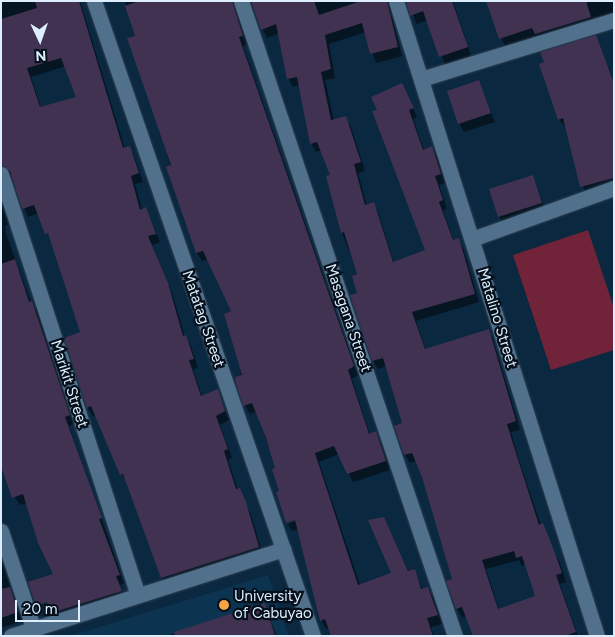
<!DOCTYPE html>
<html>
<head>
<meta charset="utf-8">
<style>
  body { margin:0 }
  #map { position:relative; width:615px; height:637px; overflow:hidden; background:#0a2840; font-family:Figtree,sans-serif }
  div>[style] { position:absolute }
  .built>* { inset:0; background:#0c3350 }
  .green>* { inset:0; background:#702339 }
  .shadow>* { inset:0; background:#0007 }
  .building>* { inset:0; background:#423252 }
  .roads { filter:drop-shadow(0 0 1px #314153) drop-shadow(0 0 1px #314153) }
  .minor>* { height:15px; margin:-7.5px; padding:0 7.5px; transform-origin:7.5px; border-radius:7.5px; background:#51708c }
  .dots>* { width:14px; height:14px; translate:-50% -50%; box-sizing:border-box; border:2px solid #05101b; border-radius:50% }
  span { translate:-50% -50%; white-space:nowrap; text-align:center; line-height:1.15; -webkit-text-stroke:4.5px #05101b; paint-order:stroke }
  .street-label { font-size:15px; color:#ddefff }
  .poi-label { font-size:15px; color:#ddefff }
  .left { translate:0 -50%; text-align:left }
  .frame { position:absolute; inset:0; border:2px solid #ddefff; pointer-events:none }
  .north { position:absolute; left:15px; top:15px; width:50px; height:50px; -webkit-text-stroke:4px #05101b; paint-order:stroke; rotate:177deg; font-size:14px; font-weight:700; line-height:20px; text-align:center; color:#ddefff }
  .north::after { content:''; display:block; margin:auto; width:18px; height:22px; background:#ddefff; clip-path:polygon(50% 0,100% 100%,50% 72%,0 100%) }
  .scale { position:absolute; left:15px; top:600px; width:65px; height:22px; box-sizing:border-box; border:2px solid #ddefff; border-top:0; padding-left:6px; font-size:15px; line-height:18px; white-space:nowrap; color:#ddefff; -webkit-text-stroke:4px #05101b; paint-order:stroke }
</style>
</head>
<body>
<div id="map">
  <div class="built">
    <div style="clip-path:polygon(268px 575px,289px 636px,70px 636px)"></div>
  </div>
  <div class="green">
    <div style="clip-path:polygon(588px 230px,614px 308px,614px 350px,551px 370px,513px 255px)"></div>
  </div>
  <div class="shadow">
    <div style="clip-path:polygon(evenodd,1px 1px,80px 1px,125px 149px,129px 147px,134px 156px,143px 182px,135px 184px,142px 210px,145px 209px,150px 218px,160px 242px,152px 245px,172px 293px,185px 337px,191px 346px,198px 368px,193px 369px,202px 396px,217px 391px,229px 420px,220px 425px,232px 458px,228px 460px,238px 490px,250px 512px,263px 555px,167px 586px,162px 578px,128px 482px,121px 474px,96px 415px,93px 416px,88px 408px,66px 339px,82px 333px,52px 242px,39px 213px,28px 217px,13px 178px,1px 175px,1px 1px,66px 66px,77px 98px,41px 108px,31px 77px,66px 66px)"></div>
    <div style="clip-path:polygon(125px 1px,244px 1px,236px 9px,247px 44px,243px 46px,358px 375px,352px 379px,370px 435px,376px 433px,380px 441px,390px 470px,353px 482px,339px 454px,319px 462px,360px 585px,393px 574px,384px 519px,409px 572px,414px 570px,423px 590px,428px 588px,433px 597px,442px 624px,431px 627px,434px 636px,333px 636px,330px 628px,326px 629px,321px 620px,299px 529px,292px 531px,288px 524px,301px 519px,280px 492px,277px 469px,256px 412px,250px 414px,245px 405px,233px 312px,209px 259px,202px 261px,197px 253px,186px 222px)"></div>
    <div style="clip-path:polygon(evenodd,250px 1px,397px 1px,391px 13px,402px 56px,376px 63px,366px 32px,329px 44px,335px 78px,325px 80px,334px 121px,346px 118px,351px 127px,365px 171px,358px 173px,367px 206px,373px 204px,378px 212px,394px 263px,426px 251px,407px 93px,417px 117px,413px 119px,424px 150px,432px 148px,437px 156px,445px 183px,439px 185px,447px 209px,443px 211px,454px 241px,458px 240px,463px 248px,479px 302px,416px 321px,426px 350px,488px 330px,493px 339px,520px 430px,511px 432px,519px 460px,541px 526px,560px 563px,566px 582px,560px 584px,578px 636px,474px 636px,467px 616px,462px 617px,457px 609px,448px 582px,454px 580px,423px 477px,416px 461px,410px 463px,405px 455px,396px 426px,403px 424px,387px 366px,378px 369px,373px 360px,358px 293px,359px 275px,342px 233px,328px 177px,332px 176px,322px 150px,316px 152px,311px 143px,300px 85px,293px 87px,288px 78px,279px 33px,267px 38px,250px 1px,519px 560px,522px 566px,526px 564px,537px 597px,499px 610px,486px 569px,519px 560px)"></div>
    <div style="clip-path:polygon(403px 1px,453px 1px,471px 56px,445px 65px,428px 20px,417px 24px,407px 2px)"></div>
    <div style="clip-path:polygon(488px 1px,614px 1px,614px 16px,505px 47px)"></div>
    <div style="clip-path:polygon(596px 37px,614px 81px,614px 188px,586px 195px,566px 127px,559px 120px,540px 64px)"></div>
    <div style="clip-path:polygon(479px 82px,495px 122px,464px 132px,459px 123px)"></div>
    <div style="clip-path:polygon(533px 176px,546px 212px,504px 225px,499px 216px)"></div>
    <div style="clip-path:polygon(1px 202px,9px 224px,5px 226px,6px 234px,31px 303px,37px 311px,74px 424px,69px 426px,124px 583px,120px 585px,126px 599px,60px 620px,44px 578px,55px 575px,27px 503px,20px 505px,15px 497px,1px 446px)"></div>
    <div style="clip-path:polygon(1px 560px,22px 621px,1px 628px)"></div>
    <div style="clip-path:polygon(264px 605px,277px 636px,166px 636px)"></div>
  </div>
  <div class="building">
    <div style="clip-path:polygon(evenodd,35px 1px,79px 1px,123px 148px,130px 146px,139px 173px,131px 176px,140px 210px,146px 207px,156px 234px,148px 236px,168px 283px,183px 336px,186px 335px,194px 359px,189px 360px,201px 396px,218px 389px,225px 411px,216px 416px,228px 449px,224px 451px,236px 489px,240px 488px,246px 502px,259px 547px,161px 578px,123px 474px,120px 475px,91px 406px,87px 408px,64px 338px,80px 332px,48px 233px,45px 234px,34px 205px,22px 209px,10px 171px,1px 165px,1px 19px,37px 8px,35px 1px,61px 58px,76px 97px,40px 107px,27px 68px,61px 58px)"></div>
    <div style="clip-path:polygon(139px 1px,232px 1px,243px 36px,239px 37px,354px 366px,348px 370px,369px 434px,376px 431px,386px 461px,347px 474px,334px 446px,315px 453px,358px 585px,391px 573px,368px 520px,384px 517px,408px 571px,415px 569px,421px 589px,428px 587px,438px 615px,427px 618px,433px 636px,331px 636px,325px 619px,320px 621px,295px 520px,286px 523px,276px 492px,279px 491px,272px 469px,275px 468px,266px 438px,252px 403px,243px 406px,236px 383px,235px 377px,242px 375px,224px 314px,231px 311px,203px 251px,196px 253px,166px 167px,171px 165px,127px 38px,135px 36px,125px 6px)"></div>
    <div style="clip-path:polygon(evenodd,251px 1px,314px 1px,319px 15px,361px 1px,387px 1px,398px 47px,370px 54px,362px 23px,325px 35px,331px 69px,321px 72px,331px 120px,346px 116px,361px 162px,354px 164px,365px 205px,374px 202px,393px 262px,425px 250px,372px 111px,377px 110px,371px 97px,402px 83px,414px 108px,409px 110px,423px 150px,432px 146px,441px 174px,435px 176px,443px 200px,439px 202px,453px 240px,459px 238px,475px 294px,412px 312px,425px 349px,489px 329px,516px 421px,507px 424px,515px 450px,539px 525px,543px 523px,555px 553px,562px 573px,556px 575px,576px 632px,565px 636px,473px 636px,462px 607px,456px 609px,446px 581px,452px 579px,422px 477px,412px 453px,404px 455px,394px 426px,402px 423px,383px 358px,372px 361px,350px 295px,357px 293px,352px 276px,357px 274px,344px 232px,341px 233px,326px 176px,330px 175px,317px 142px,310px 144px,297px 77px,287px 79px,276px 24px,261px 30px,251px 1px,514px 551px,516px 558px,522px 556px,535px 596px,498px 609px,482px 560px,514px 551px)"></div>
    <div style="clip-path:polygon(406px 1px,452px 1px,468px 47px,439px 57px,423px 11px,410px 16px)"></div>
    <div style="clip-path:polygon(486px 1px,586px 1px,591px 17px,535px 34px,532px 28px,499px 39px)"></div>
    <div style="clip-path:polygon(596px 35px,614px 83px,614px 178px,580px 187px,563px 118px,558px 120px,539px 64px,544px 62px,540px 52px)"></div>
    <div style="clip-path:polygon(479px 80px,491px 113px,458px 124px,447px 91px)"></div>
    <div style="clip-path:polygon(533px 175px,542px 203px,498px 217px,489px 189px)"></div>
    <div style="clip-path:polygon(15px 259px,29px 302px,32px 301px,70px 415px,65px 417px,102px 518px,99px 519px,120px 575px,116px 576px,122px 591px,51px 613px,47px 602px,36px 606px,28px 582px,53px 574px,38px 543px,23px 494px,12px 498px,1px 466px,1px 264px)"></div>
    <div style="clip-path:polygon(10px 587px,18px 612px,1px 618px,1px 589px)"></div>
    <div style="clip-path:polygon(265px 603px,275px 636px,175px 636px,174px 632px)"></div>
  </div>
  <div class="roads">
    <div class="minor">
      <div style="left:94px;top:1px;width:672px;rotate:70.97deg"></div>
      <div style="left:241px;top:1px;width:670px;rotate:71.38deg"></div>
      <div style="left:396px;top:1px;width:666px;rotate:72.44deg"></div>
      <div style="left:421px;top:79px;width:202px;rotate:-17deg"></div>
      <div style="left:1px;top:174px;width:443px;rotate:72deg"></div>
      <div style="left:472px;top:239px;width:151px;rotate:-19.8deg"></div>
      <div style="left:1px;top:531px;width:104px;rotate:71.6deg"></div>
      <div style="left:11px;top:636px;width:286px;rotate:-17.7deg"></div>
    </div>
  </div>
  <div class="dots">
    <div style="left:224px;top:605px;background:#f5a345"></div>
  </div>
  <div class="street-label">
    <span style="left:348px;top:318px;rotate:71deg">Masagana Street</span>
    <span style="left:497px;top:318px;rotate:73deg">Matalino Street</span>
    <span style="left:203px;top:319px;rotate:71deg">Matatag Street</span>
    <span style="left:69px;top:384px;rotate:72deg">Marikit Street</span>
  </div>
  <div class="poi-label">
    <span class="left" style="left:234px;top:605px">University<br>of Cabuyao</span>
  </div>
  <div class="frame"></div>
  <div class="north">N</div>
  <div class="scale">20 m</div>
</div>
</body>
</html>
